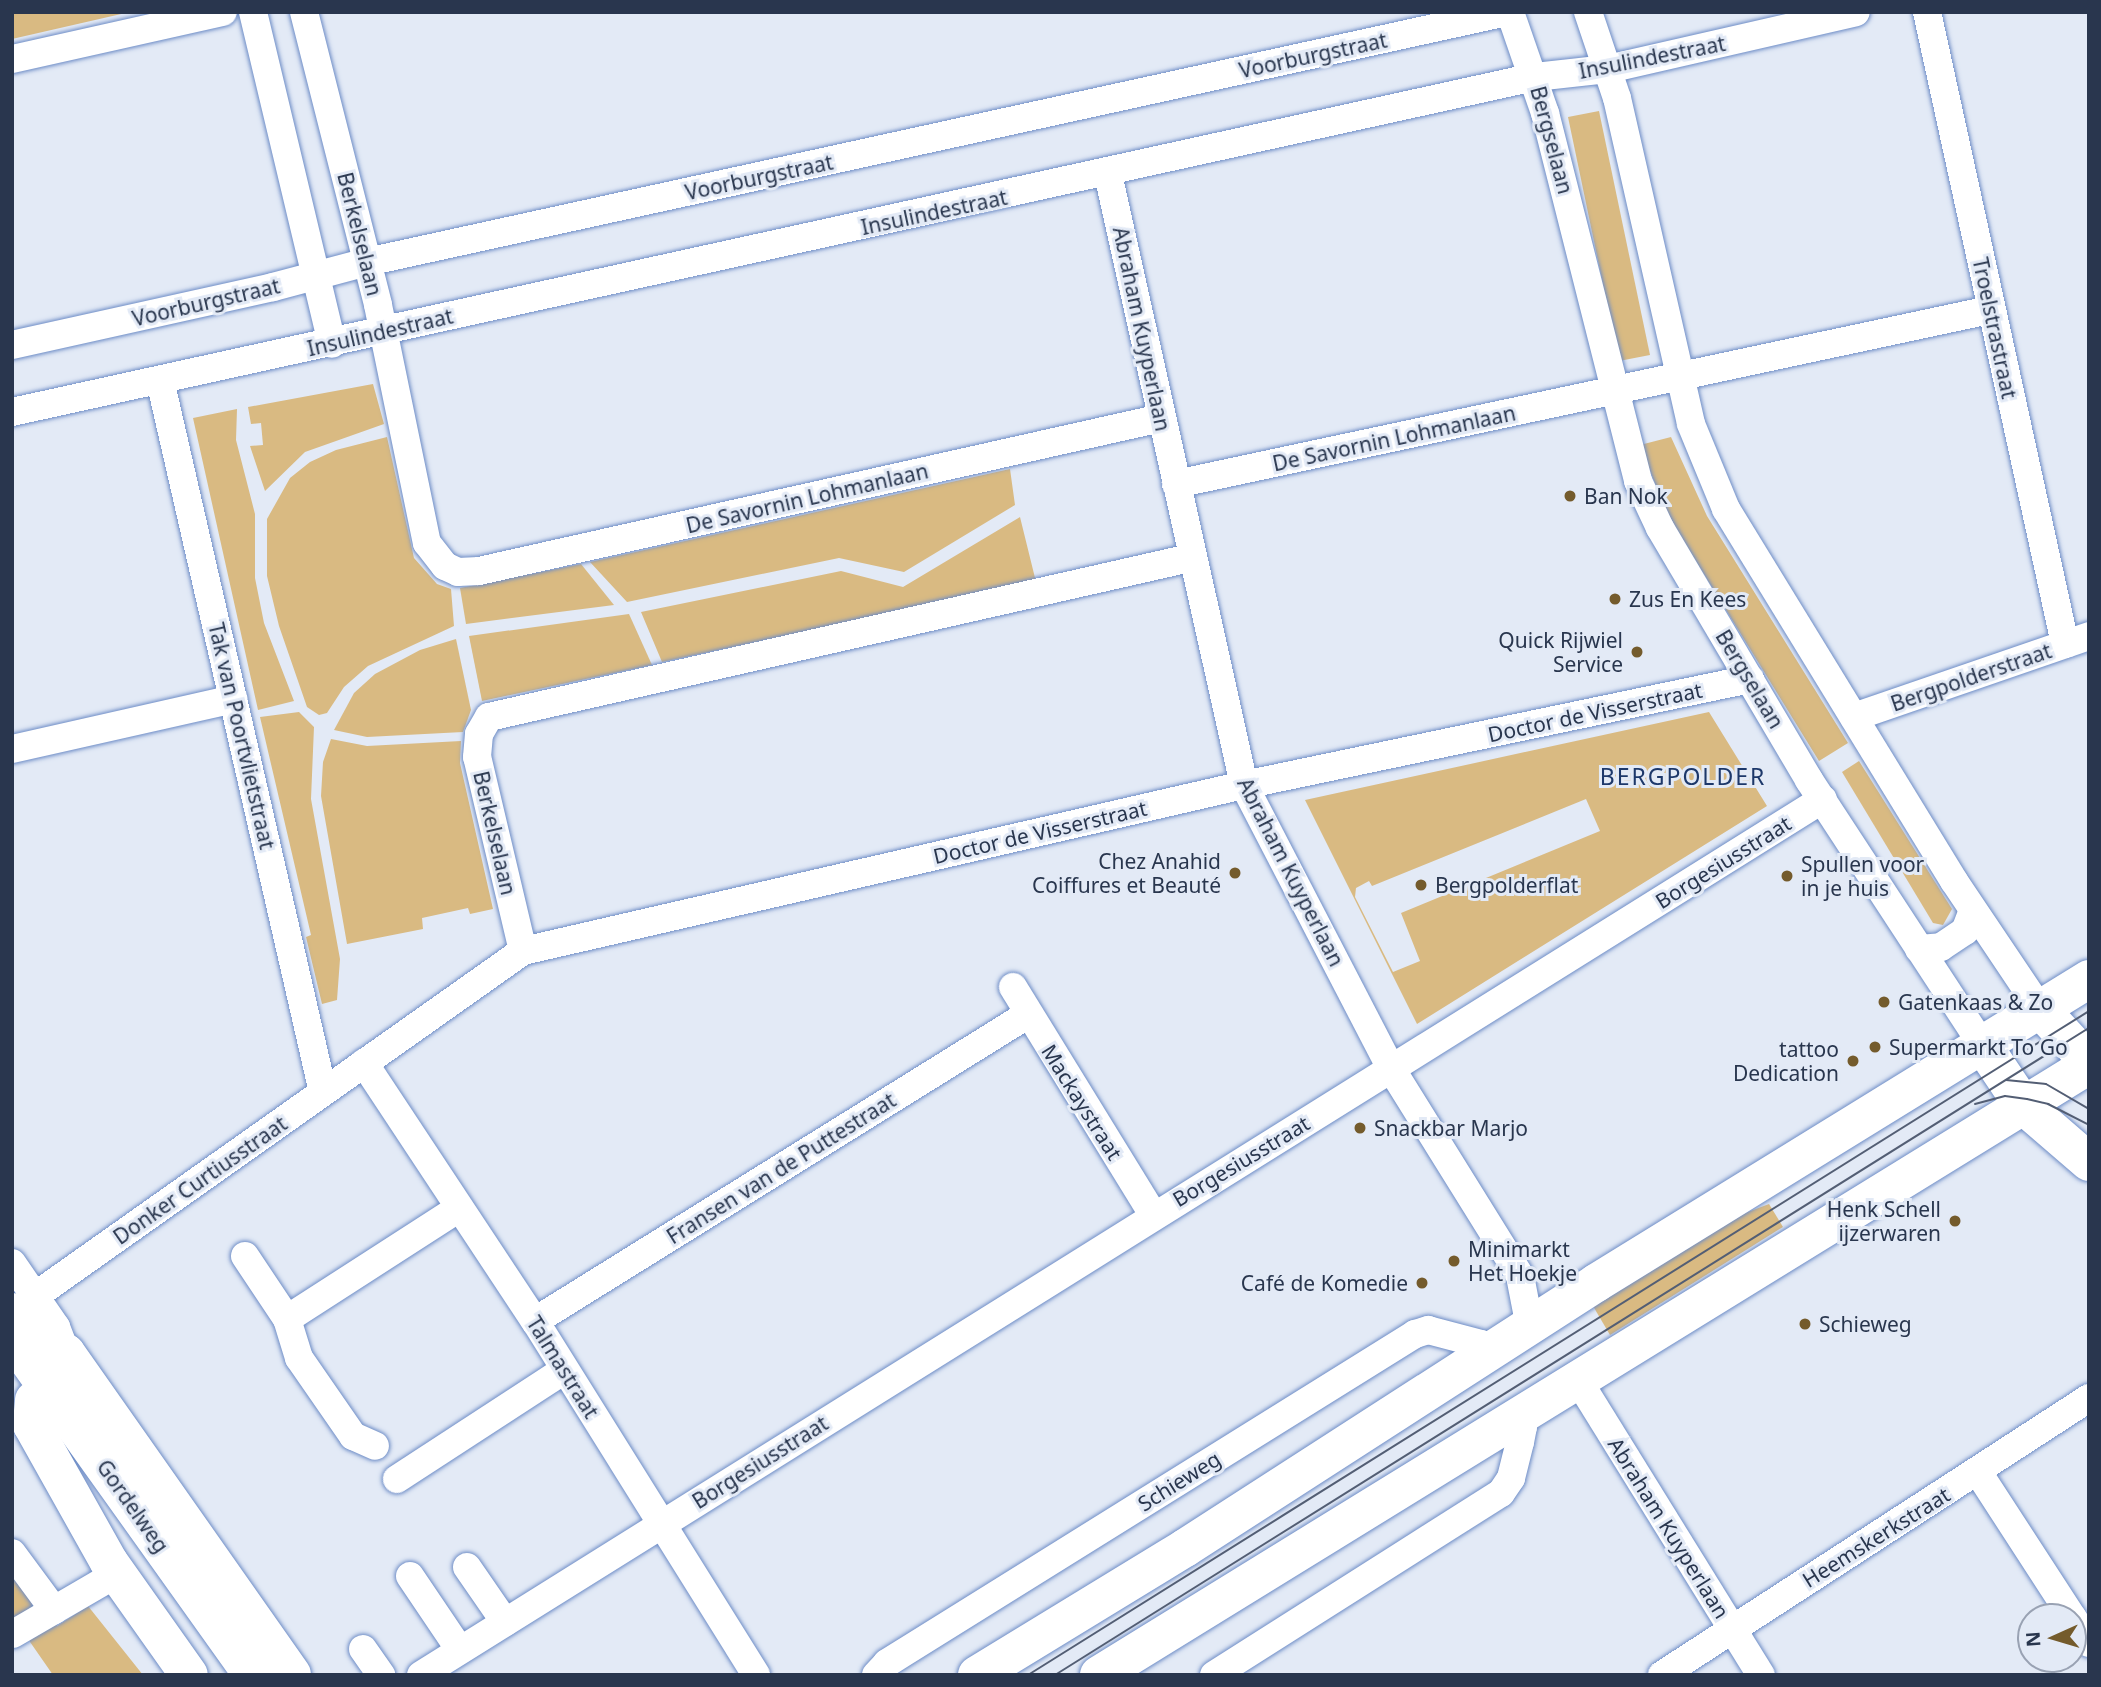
<!DOCTYPE html>
<html>
<head>
<meta charset="utf-8">
<style>
  body { margin:0 }
  #map { position:relative; width:2101px; height:1687px; overflow:hidden; background:#e3eaf6; font-family:"Noto Sans",sans-serif }
  div>[style] { position:absolute }
  .green>* { inset:0; background:#d9ba82 }
  .roads { filter:drop-shadow(0 0 2px #6d8cc6) drop-shadow(0 0 2px #6d8cc6) }
  .street>* { height:28px; margin:-14px; padding:0 14px; transform-origin:14px; border-radius:14px; background:#fff }
  .secondary>* { height:38px; margin:-19px; padding:0 19px; transform-origin:19px; border-radius:19px; background:#fff }
  .tram>* { height:2px; margin:-1px; padding:0 1px; transform-origin:1px; border-radius:1px; background:#535e74 }
  .dots>* { width:19px; height:19px; translate:-50% -50%; box-sizing:border-box; border:4px solid #e3eaf6; border-radius:50% }
  span { translate:-50% -50%; white-space:nowrap; text-align:center; line-height:1.15; -webkit-text-stroke:6px #e3eaf6; paint-order:stroke }
  .street-label { font-size:21px; color:#29364e }
  .poi-label { font-size:21px; color:#29364e }
  .left { translate:0 -50%; text-align:left }
  .right { translate:-100% -50%; text-align:right }
  .neighbourhood-label { font-size:23px; color:#1d386a; letter-spacing:2px }
  .frame { position:absolute; inset:0; border:14px solid #29364e; pointer-events:none }
  .north { position:absolute; left:2017px; top:1603px; width:70px; height:70px; box-sizing:border-box; background:#e3eaf6; border:2px solid #99a2b3; border-radius:50%; rotate:266deg; font-size:19px; font-weight:700; line-height:28px; text-align:center; color:#29364e }
  .north::after { content:''; display:block; margin:auto; width:24px; height:32px; background:#745b2c; clip-path:polygon(50% 0,100% 100%,50% 72%,0 100%) }
</style>
</head>
<body>
<div id="map">
  <div class="green">
    <div style="clip-path:polygon(12px 12px,130px 12px,12px 39px)"></div>
    <div style="clip-path:polygon(1599px 111px,1650px 355px,1619px 361px,1568px 117px)"></div>
    <div style="clip-path:polygon(373px 384px,384px 424px,305px 452px,265px 491px,250px 446px,263px 445px,261px 423px,251px 424px,248px 407px)"></div>
    <div style="clip-path:polygon(237px 409px,236px 440px,255px 514px,255px 578px,264px 623px,294px 701px,258px 710px,193px 418px)"></div>
    <div style="clip-path:polygon(387px 437px,414px 558px,437px 584px,451px 589px,454px 626px,368px 666px,344px 687px,327px 713px,319px 715px,307px 707px,279px 626px,267px 576px,267px 519px,290px 478px,310px 462px,336px 450px)"></div>
    <div style="clip-path:polygon(1671px 437px,1707px 516px,1848px 743px,1819px 761px,1667px 514px,1640px 445px)"></div>
    <div style="clip-path:polygon(1010px 469px,1015px 505px,904px 572px,839px 558px,627px 602px,590px 562px)"></div>
    <div style="clip-path:polygon(1020px 517px,1036px 582px,662px 662px,641px 612px,841px 571px,903px 587px)"></div>
    <div style="clip-path:polygon(581px 564px,614px 605px,466px 624px,460px 588px)"></div>
    <div style="clip-path:polygon(629px 614px,652px 665px,482px 701px,469px 636px)"></div>
    <div style="clip-path:polygon(456px 639px,471px 710px,463px 732px,367px 737px,334px 730px,354px 693px,375px 674px,420px 650px)"></div>
    <div style="clip-path:polygon(299px 712px,314px 727px,311px 799px,340px 959px,337px 1000px,322px 1004px,306px 937px,311px 935px,260px 717px)"></div>
    <div style="clip-path:polygon(evenodd,1709px 712px,1767px 806px,1417px 1024px,1305px 800px,1709px 712px,1586px 799px,1600px 831px,1401px 913px,1420px 961px,1393px 972px,1355px 897px,1356px 888px,1369px 881px,1372px 886px,1586px 799px)"></div>
    <div style="clip-path:polygon(331px 739px,367px 746px,461px 741px,460px 763px,493px 909px,470px 914px,468px 908px,422px 918px,423px 929px,347px 944px,321px 796px,323px 762px)"></div>
    <div style="clip-path:polygon(1859px 761px,1952px 909px,1943px 925px,1933px 923px,1842px 772px)"></div>
    <div style="clip-path:polygon(1769px 1204px,1783px 1227px,1610px 1335px,1593px 1306px,1732px 1218px)"></div>
    <div style="clip-path:polygon(12px 1561px,57px 1626px,88px 1606px,143px 1675px,53px 1675px,12px 1616px)"></div>
  </div>
  <div class="roads">
    <div class="street">
      <div style="left:253px;top:12px;width:341px;rotate:76.6deg"></div>
      <div style="left:304px;top:12px;width:302px;rotate:75.8deg"></div>
      <div style="left:378px;top:305px;width:243px;rotate:78.4deg"></div>
      <div style="left:427px;top:543px;width:29px;rotate:52deg"></div>
      <div style="left:445px;top:566px;width:14px;rotate:25deg"></div>
      <div style="left:458px;top:572px;width:21px;rotate:-3deg"></div>
      <div style="left:479px;top:571px;width:699px;rotate:-12.64deg"></div>
      <div style="left:1510px;top:12px;width:107px;rotate:70.9deg"></div>
      <div style="left:1545px;top:113px;width:380px;rotate:75.8deg"></div>
      <div style="left:1638px;top:481px;width:52px;rotate:64.9deg"></div>
      <div style="left:1660px;top:528px;width:293px;rotate:59.4deg"></div>
      <div style="left:1809px;top:780px;width:316px;rotate:56.8deg"></div>
      <div style="left:1588px;top:12px;width:91px;rotate:71.4deg"></div>
      <div style="left:1617px;top:98px;width:334px;rotate:77.2deg"></div>
      <div style="left:1691px;top:424px;width:92px;rotate:67.6deg"></div>
      <div style="left:1726px;top:509px;width:436px;rotate:58.5deg"></div>
      <div style="left:1954px;top:881px;width:154px;rotate:56.1deg"></div>
      <div style="left:1927px;top:12px;width:647px;rotate:77.68deg"></div>
      <div style="left:12px;top:59px;width:216px;rotate:-12.6deg"></div>
      <div style="left:1108px;top:174px;width:626px;rotate:77.45deg"></div>
      <div style="left:1244px;top:785px;width:321px;rotate:62.6deg"></div>
      <div style="left:1392px;top:1070px;width:243px;rotate:58.1deg"></div>
      <div style="left:1520px;top:1276px;width:37px;rotate:79deg"></div>
      <div style="left:1527px;top:1312px;width:14px;rotate:60deg"></div>
      <div style="left:12px;top:345px;width:267px;rotate:-12.5deg"></div>
      <div style="left:273px;top:287px;width:97px;rotate:-14.9deg"></div>
      <div style="left:367px;top:262px;width:1167px;rotate:-12.37deg"></div>
      <div style="left:160px;top:380px;width:730px;rotate:77.11deg"></div>
      <div style="left:12px;top:412px;width:1559px;rotate:-12.41deg"></div>
      <div style="left:1535px;top:77px;width:73px;rotate:-6.3deg"></div>
      <div style="left:1608px;top:69px;width:254px;rotate:-12.9deg"></div>
      <div style="left:1176px;top:484px;width:832px;rotate:-12.07deg"></div>
      <div style="left:1854px;top:717px;width:249px;rotate:-19deg"></div>
      <div style="left:12px;top:749px;width:227px;rotate:-12.7deg"></div>
      <div style="left:1919px;top:949px;width:22px;rotate:-5deg"></div>
      <div style="left:1941px;top:947px;width:29px;rotate:-34deg"></div>
      <div style="left:1965px;top:931px;width:22px;rotate:-69deg"></div>
      <div style="left:523px;top:951px;width:199px;rotate:-103.3deg"></div>
      <div style="left:477px;top:757px;width:23px;rotate:-85deg"></div>
      <div style="left:479px;top:734px;width:20px;rotate:-60deg"></div>
      <div style="left:489px;top:717px;width:719px;rotate:-12.78deg"></div>
      <div style="left:1013px;top:987px;width:268px;rotate:58.4deg"></div>
      <div style="left:364px;top:1063px;width:310px;rotate:56.5deg"></div>
      <div style="left:535px;top:1321px;width:417px;rotate:58deg"></div>
      <div style="left:245px;top:1256px;width:76px;rotate:56.3deg"></div>
      <div style="left:287px;top:1319px;width:203px;rotate:-32.8deg"></div>
      <div style="left:12px;top:1263px;width:78px;rotate:55.5deg"></div>
      <div style="left:56px;top:1327px;width:28px;rotate:69deg"></div>
      <div style="left:35px;top:1296px;width:598px;rotate:-35.26deg"></div>
      <div style="left:523px;top:951px;width:740px;rotate:-12.97deg"></div>
      <div style="left:1244px;top:785px;width:517px;rotate:-11.83deg"></div>
      <div style="left:287px;top:1319px;width:41px;rotate:72.9deg"></div>
      <div style="left:299px;top:1358px;width:95px;rotate:55.3deg"></div>
      <div style="left:353px;top:1436px;width:24px;rotate:24deg"></div>
      <div style="left:535px;top:1321px;width:579px;rotate:-31.88deg"></div>
      <div style="left:1578px;top:1380px;width:347px;rotate:58.2deg"></div>
      <div style="left:1978px;top:1472px;width:173px;rotate:57deg"></div>
      <div style="left:397px;top:1479px;width:199px;rotate:-33.1deg"></div>
      <div style="left:12px;top:1553px;width:71px;rotate:53.6deg"></div>
      <div style="left:467px;top:1567px;width:67px;rotate:55.4deg"></div>
      <div style="left:410px;top:1576px;width:89px;rotate:56deg"></div>
      <div style="left:2073px;top:1618px;width:30px;rotate:57deg"></div>
      <div style="left:13px;top:1634px;width:119px;rotate:-30.2deg"></div>
      <div style="left:363px;top:1649px;width:32px;rotate:55deg"></div>
      <div style="left:421px;top:1675px;width:1653px;rotate:-32deg"></div>
      <div style="left:876px;top:1675px;width:16px;rotate:-47deg"></div>
      <div style="left:887px;top:1663px;width:622px;rotate:-31.93deg"></div>
      <div style="left:1415px;top:1334px;width:14px;rotate:-17deg"></div>
      <div style="left:1428px;top:1330px;width:55px;rotate:14.8deg"></div>
      <div style="left:1481px;top:1344px;width:12px;rotate:55deg"></div>
      <div style="left:1214px;top:1675px;width:340px;rotate:-32.4deg"></div>
      <div style="left:1501px;top:1493px;width:18px;rotate:-56deg"></div>
      <div style="left:1511px;top:1478px;width:37px;rotate:-76deg"></div>
      <div style="left:1520px;top:1442px;width:15px;rotate:-79deg"></div>
      <div style="left:1523px;top:1427px;width:13px;rotate:-119deg"></div>
      <div style="left:1662px;top:1675px;width:509px;rotate:-32.97deg"></div>
    </div>
    <div class="secondary">
      <div style="left:2040px;top:1009px;width:72px;rotate:47.2deg"></div>
      <div style="left:1982px;top:1044px;width:73px;rotate:56.1deg"></div>
      <div style="left:2023px;top:1105px;width:87px;rotate:40.8deg"></div>
      <div style="left:12px;top:1312px;width:23px;rotate:47deg"></div>
      <div style="left:28px;top:1329px;width:45px;rotate:32.3deg"></div>
      <div style="left:66px;top:1353px;width:393px;rotate:54.9deg"></div>
      <div style="left:12px;top:1338px;width:414px;rotate:54.5deg"></div>
      <div style="left:34px;top:1400px;width:25px;rotate:95deg"></div>
      <div style="left:32px;top:1425px;width:157px;rotate:60.7deg"></div>
      <div style="left:109px;top:1562px;width:138px;rotate:54.7deg"></div>
      <div style="left:977px;top:1675px;width:244px;rotate:-31.4deg"></div>
      <div style="left:1185px;top:1548px;width:489px;rotate:-32.8deg"></div>
      <div style="left:1596px;top:1283px;width:579px;rotate:-31.66deg"></div>
      <div style="left:1099px;top:1675px;width:1163px;rotate:-31.64deg"></div>
    </div>
  </div>
  <div class="tram">
    <div style="left:2006px;top:1080px;width:40px;rotate:5.7deg"></div>
    <div style="left:2046px;top:1084px;width:50px;rotate:30.2deg"></div>
    <div style="left:1975px;top:1104px;width:31px;rotate:-15deg"></div>
    <div style="left:2005px;top:1096px;width:22px;rotate:8deg"></div>
    <div style="left:2027px;top:1099px;width:22px;rotate:13deg"></div>
    <div style="left:2048px;top:1104px;width:46px;rotate:27.1deg"></div>
    <div style="left:1028px;top:1675px;width:1252px;rotate:-32.04deg"></div>
    <div style="left:1055px;top:1675px;width:1220px;rotate:-32.04deg"></div>
  </div>
  <div class="dots">
    <div style="left:1570px;top:496px;background:#745b2c"></div>
    <div style="left:1615px;top:599px;background:#745b2c"></div>
    <div style="left:1637px;top:652px;background:#745b2c"></div>
    <div style="left:1235px;top:873px;background:#745b2c"></div>
    <div style="left:1787px;top:876px;background:#745b2c"></div>
    <div style="left:1421px;top:885px;background:#745b2c"></div>
    <div style="left:1884px;top:1002px;background:#745b2c"></div>
    <div style="left:1875px;top:1047px;background:#745b2c"></div>
    <div style="left:1853px;top:1061px;background:#745b2c"></div>
    <div style="left:1360px;top:1128px;background:#745b2c"></div>
    <div style="left:1955px;top:1221px;background:#745b2c"></div>
    <div style="left:1454px;top:1261px;background:#745b2c"></div>
    <div style="left:1422px;top:1283px;background:#745b2c"></div>
    <div style="left:1805px;top:1324px;background:#745b2c"></div>
  </div>
  <div class="street-label">
    <span style="left:1313px;top:55px;rotate:-12deg">Voorburgstraat</span>
    <span style="left:1652px;top:57px;rotate:-11deg">Insulindestraat</span>
    <span style="left:1552px;top:140px;rotate:75deg">Bergselaan</span>
    <span style="left:759px;top:177px;rotate:-12deg">Voorburgstraat</span>
    <span style="left:934px;top:212px;rotate:-12deg">Insulindestraat</span>
    <span style="left:360px;top:234px;rotate:76deg">Berkelselaan</span>
    <span style="left:206px;top:302px;rotate:-13deg">Voorburgstraat</span>
    <span style="left:1995px;top:328px;rotate:78deg">Troelstrastraat</span>
    <span style="left:1142px;top:329px;rotate:78deg">Abraham Kuyperlaan</span>
    <span style="left:380px;top:332px;rotate:-13deg">Insulindestraat</span>
    <span style="left:1394px;top:438px;rotate:-12deg">De Savornin Lohmanlaan</span>
    <span style="left:807px;top:498px;rotate:-13deg">De Savornin Lohmanlaan</span>
    <span style="left:1971px;top:677px;rotate:-19deg">Bergpolderstraat</span>
    <span style="left:1750px;top:679px;rotate:59deg">Bergselaan</span>
    <span style="left:1595px;top:712px;rotate:-12deg">Doctor de Visserstraat</span>
    <span style="left:242px;top:736px;rotate:77deg">Tak van Poortvlietstraat</span>
    <span style="left:1040px;top:832px;rotate:-13deg">Doctor de Visserstraat</span>
    <span style="left:495px;top:833px;rotate:77deg">Berkelselaan</span>
    <span style="left:1723px;top:862px;rotate:-32deg">Borgesiusstraat</span>
    <span style="left:1291px;top:872px;rotate:63deg">Abraham Kuyperlaan</span>
    <span style="left:1082px;top:1102px;rotate:58deg">Mackaystraat</span>
    <span style="left:1241px;top:1161px;rotate:-31deg">Borgesiusstraat</span>
    <span style="left:781px;top:1168px;rotate:-32deg">Fransen van de Puttestraat</span>
    <span style="left:200px;top:1180px;rotate:-35deg">Donker Curtiusstraat</span>
    <span style="left:563px;top:1367px;rotate:58deg">Talmastraat</span>
    <span style="left:760px;top:1462px;rotate:-32deg">Borgesiusstraat</span>
    <span style="left:1179px;top:1481px;rotate:-32deg">Schieweg</span>
    <span style="left:133px;top:1506px;rotate:55deg">Gordelweg</span>
    <span style="left:1669px;top:1528px;rotate:58deg">Abraham Kuyperlaan</span>
    <span style="left:1876px;top:1537px;rotate:-32deg">Heemskerkstraat</span>
  </div>
  <div class="poi-label">
    <span class="left" style="left:1584px;top:496px">Ban Nok</span>
    <span class="left" style="left:1629px;top:599px">Zus En Kees</span>
    <span class="right" style="left:1623px;top:652px">Quick Rijwiel<br>Service</span>
    <span class="right" style="left:1221px;top:873px">Chez Anahid<br>Coiffures et Beauté</span>
    <span class="left" style="left:1801px;top:876px">Spullen voor<br>in je huis</span>
    <span class="left" style="left:1435px;top:885px">Bergpolderflat</span>
    <span class="left" style="left:1898px;top:1002px">Gatenkaas &amp; Zo</span>
    <span class="left" style="left:1889px;top:1047px">Supermarkt To Go</span>
    <span class="right" style="left:1839px;top:1061px">tattoo<br>Dedication</span>
    <span class="left" style="left:1374px;top:1128px">Snackbar Marjo</span>
    <span class="right" style="left:1941px;top:1221px">Henk Schell<br>ijzerwaren</span>
    <span class="left" style="left:1468px;top:1261px">Minimarkt<br>Het Hoekje</span>
    <span class="right" style="left:1408px;top:1283px">Café de Komedie</span>
    <span class="left" style="left:1819px;top:1324px">Schieweg</span>
  </div>
  <div class="neighbourhood-label">
    <span style="left:1683px;top:776px">BERGPOLDER</span>
  </div>
  <div class="frame"></div>
  <div class="north">N</div>
</div>
</body>
</html>
